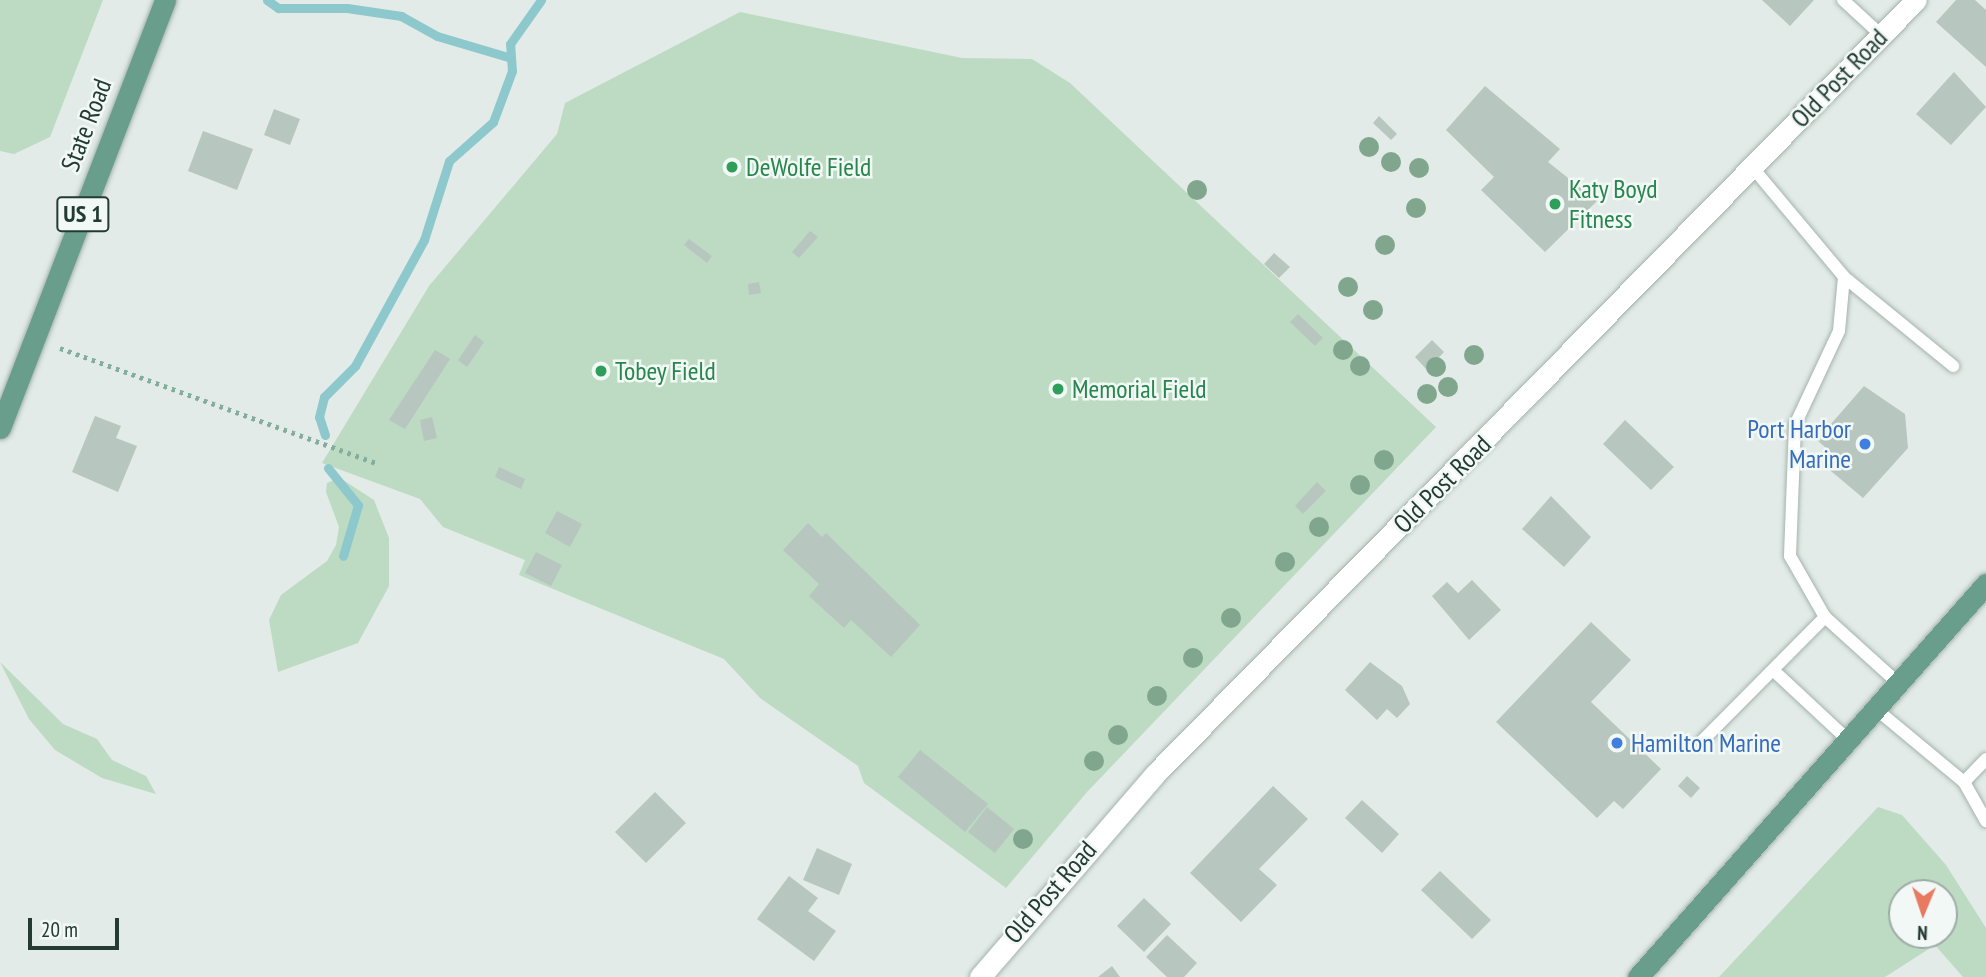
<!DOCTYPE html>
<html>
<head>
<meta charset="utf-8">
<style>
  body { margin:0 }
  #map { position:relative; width:1986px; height:977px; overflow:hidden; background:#e2ebe7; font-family:"PT Sans Narrow",sans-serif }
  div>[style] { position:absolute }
  .green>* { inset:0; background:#bcdbc2 }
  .stream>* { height:9px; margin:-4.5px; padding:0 4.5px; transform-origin:4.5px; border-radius:4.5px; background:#8dc8cd }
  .building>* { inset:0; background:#b7c6bf }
  .path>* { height:4.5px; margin-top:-2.25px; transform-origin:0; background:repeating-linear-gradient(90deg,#84ad9d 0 3.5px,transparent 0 8.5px) }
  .roads { filter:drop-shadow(0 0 2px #a5b3ad) drop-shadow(0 0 2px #a5b3ad) }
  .service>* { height:12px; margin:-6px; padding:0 6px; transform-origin:6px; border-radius:6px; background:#fff }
  .minor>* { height:21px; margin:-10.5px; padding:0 10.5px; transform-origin:10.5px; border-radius:10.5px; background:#fff }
  .primary>* { height:21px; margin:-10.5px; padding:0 10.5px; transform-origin:10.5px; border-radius:10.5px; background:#699e8d }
  .trees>* { width:20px; height:20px; margin:-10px; border-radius:50%; background:#80a78d }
  .dots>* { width:19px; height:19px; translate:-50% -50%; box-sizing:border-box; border:4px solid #f2f8f5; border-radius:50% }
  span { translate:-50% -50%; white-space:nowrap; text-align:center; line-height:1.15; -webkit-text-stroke:5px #f2f8f5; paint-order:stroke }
  .shield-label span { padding:2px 5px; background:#f2f8f5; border:2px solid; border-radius:5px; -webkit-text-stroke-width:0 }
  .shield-label { font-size:24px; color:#233b33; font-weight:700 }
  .street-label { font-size:26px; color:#233b33 }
  .leisure-label { font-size:26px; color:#27864d }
  .left { translate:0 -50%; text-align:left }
  .shop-label { font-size:26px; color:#366cbe }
  .right { translate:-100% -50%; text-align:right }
  .north { position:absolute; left:1888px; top:879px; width:70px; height:70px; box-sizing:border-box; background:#f2f8f5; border:2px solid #9faca7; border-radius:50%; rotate:182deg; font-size:19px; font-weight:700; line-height:28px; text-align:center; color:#233b33 }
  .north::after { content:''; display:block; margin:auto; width:24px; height:32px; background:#e97a62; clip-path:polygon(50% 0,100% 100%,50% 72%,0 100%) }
  .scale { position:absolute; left:28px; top:918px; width:91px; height:32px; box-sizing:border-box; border:4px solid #233b33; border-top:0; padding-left:9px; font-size:21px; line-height:24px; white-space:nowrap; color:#233b33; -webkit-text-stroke:5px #f2f8f5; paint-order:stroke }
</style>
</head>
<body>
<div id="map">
  <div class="green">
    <div style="clip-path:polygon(0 0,103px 0,50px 137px,14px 154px,0 151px)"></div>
    <div style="clip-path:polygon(740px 12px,962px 58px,1032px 59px,1070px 83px,1436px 427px,1087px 792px,1006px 888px,864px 783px,858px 766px,760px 698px,724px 659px,519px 575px,525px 560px,443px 527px,420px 499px,322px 463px,429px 286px,557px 134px,565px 103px)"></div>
    <div style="clip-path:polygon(340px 478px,374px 500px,389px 538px,389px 586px,358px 643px,278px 672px,269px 620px,281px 595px,327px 561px,336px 545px,339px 527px,326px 492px,327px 483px)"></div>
    <div style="clip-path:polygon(0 662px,63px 724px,97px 739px,112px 760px,146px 776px,156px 794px,102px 778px,55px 750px,29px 719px)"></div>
    <div style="clip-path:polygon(evenodd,1878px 807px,1902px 815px,1946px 865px,1986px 928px,1986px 977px,1963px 977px,1935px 945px,1885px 977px,1719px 977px,1878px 807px,1902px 893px,1944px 893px,1944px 935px,1902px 935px,1902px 893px)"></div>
  </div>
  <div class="stream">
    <div style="left:267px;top:0;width:14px;rotate:36deg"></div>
    <div style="left:278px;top:8px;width:69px"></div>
    <div style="left:347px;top:8px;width:55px;rotate:8.4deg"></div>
    <div style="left:401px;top:16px;width:41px;rotate:29.1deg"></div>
    <div style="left:437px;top:36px;width:74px;rotate:16.5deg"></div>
    <div style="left:325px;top:435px;width:19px;rotate:-108deg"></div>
    <div style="left:319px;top:417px;width:21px;rotate:-76deg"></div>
    <div style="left:324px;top:397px;width:44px;rotate:-45deg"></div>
    <div style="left:355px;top:366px;width:144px;rotate:-61.3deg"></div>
    <div style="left:424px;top:240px;width:83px;rotate:-72.4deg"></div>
    <div style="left:449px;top:161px;width:59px;rotate:-41.6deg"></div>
    <div style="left:493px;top:122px;width:54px;rotate:-69.6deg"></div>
    <div style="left:512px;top:71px;width:27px;rotate:-94deg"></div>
    <div style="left:510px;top:44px;width:54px;rotate:-54.8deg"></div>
    <div style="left:328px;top:468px;width:48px;rotate:51deg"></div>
    <div style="left:358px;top:505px;width:53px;rotate:106.4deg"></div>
  </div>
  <div class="building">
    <div style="clip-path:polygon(1762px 0,1814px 0,1790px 26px)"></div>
    <div style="clip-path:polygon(1956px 0,1975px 0,1986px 10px,1986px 67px,1936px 22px)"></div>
    <div style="clip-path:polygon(1954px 72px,1986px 107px,1951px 145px,1916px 114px)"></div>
    <div style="clip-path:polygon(1485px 86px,1560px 149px,1548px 162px,1597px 201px,1545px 252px,1481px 190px,1494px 177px,1446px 130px)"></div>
    <div style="clip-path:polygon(274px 109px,300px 119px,290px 145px,264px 135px)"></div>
    <div style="clip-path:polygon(1379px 116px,1397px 134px,1391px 140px,1373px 123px)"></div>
    <div style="clip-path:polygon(203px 131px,253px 149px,237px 190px,188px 171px)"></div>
    <div style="clip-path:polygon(810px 231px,818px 237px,799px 258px,792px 252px)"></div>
    <div style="clip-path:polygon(689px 239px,712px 256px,707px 263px,684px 245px)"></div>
    <div style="clip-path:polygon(1274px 253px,1290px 267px,1279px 278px,1264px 264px)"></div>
    <div style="clip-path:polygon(759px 282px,761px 293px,749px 295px,748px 284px)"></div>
    <div style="clip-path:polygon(1298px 314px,1323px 338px,1315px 346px,1290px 322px)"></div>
    <div style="clip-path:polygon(475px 335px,484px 342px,467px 367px,458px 360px)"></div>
    <div style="clip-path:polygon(1432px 340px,1444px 352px,1427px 370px,1415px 357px)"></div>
    <div style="clip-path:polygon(435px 350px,450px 359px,405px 429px,389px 420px)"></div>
    <div style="clip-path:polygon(1864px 386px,1905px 414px,1908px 448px,1863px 498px,1825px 466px,1835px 456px,1817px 440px)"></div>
    <div style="clip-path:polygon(95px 416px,121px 426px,116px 438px,137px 446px,118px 492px,72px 472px)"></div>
    <div style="clip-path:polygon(432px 417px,437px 438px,424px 441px,420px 420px)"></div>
    <div style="clip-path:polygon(1625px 420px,1674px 467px,1651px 490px,1603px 444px)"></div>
    <div style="clip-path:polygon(499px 467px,525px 479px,521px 489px,495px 477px)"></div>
    <div style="clip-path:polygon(1317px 482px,1326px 491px,1303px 514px,1295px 506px)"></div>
    <div style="clip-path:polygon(1551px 496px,1591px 537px,1564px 567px,1522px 529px)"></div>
    <div style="clip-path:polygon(557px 511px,582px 524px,570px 547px,545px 533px)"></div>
    <div style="clip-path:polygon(808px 523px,822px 537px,826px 533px,920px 625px,891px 657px,851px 620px,844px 628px,809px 596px,819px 584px,783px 550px)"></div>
    <div style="clip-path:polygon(536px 552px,562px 565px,551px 586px,525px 573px)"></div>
    <div style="clip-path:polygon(1472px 580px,1501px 610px,1469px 640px,1432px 596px,1447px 582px,1458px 593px)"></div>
    <div style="clip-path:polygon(1591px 622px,1631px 660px,1591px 702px,1661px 769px,1623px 809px,1614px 801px,1597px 818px,1496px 722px)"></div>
    <div style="clip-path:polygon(1370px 662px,1402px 686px,1410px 704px,1397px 718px,1387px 709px,1377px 720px,1345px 690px)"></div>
    <div style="clip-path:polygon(920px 750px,988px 804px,965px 832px,898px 777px)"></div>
    <div style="clip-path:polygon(1687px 776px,1700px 788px,1691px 798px,1678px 786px)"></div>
    <div style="clip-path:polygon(1273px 786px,1308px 819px,1259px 869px,1277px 885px,1241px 922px,1190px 873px)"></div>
    <div style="clip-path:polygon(655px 792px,686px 823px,646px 863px,615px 832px)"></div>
    <div style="clip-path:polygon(1362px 800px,1399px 834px,1382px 853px,1345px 818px)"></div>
    <div style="clip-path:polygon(987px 807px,1014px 829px,995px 853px,968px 832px)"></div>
    <div style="clip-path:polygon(817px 848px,852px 864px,839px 895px,803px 880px)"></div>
    <div style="clip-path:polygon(1440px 871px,1491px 920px,1472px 939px,1421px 890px)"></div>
    <div style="clip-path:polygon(789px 876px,818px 898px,808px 911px,836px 931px,814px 961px,757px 919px)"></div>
    <div style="clip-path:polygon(1144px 898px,1171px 924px,1144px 952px,1117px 926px)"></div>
    <div style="clip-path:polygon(1167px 935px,1197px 963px,1184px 977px,1167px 977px,1146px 957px)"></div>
    <div style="clip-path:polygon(1112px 966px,1120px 977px,1098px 977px)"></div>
  </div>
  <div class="path">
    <div style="left:60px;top:348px;width:336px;rotate:20deg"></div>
  </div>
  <div class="roads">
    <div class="service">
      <div style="left:1843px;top:0;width:52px;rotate:42.6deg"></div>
      <div style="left:1753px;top:168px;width:142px;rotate:50.1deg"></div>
      <div style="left:1844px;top:277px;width:54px;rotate:95.3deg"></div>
      <div style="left:1839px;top:331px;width:104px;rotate:115.1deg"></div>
      <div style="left:1795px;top:425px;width:131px;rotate:92.2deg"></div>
      <div style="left:1790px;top:556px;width:70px;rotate:60.2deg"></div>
      <div style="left:1825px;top:617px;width:98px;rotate:42.1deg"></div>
      <div style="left:1844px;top:277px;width:141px;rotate:39.2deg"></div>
      <div style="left:1773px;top:670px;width:103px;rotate:43deg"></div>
      <div style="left:1876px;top:709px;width:114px;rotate:39.7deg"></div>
      <div style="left:1964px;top:782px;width:32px;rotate:-46deg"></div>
      <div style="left:1702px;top:741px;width:175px;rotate:-45.2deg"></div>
      <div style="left:1964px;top:782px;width:45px;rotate:60.6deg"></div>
    </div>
    <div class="minor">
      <div style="left:980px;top:977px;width:268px;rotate:-49.2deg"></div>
      <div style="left:1155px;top:774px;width:1085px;rotate:-45.49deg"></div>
    </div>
    <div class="primary">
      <div style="left:0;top:428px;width:459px;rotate:-68.9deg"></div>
      <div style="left:1638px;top:977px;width:525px;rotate:-48.48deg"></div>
    </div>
  </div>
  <div class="trees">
    <div style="left:1369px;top:147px"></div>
    <div style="left:1391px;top:162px"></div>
    <div style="left:1419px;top:168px"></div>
    <div style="left:1197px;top:190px"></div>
    <div style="left:1416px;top:208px"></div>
    <div style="left:1385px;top:245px"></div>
    <div style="left:1348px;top:287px"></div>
    <div style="left:1373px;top:310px"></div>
    <div style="left:1343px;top:350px"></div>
    <div style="left:1474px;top:355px"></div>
    <div style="left:1360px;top:366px"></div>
    <div style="left:1436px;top:367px"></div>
    <div style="left:1448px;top:387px"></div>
    <div style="left:1427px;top:394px"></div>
    <div style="left:1384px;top:460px"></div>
    <div style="left:1360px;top:485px"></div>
    <div style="left:1319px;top:527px"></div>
    <div style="left:1285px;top:562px"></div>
    <div style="left:1231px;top:618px"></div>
    <div style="left:1193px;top:658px"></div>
    <div style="left:1157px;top:696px"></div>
    <div style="left:1118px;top:735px"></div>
    <div style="left:1094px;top:761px"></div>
    <div style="left:1023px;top:839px"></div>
  </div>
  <div class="dots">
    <div style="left:732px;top:167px;background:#2e9e5b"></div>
    <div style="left:1555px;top:204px;background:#2e9e5b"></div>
    <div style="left:601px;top:371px;background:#2e9e5b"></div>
    <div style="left:1058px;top:389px;background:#2e9e5b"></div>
    <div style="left:1865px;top:444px;background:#3f7fe0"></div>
    <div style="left:1617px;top:743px;background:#3f7fe0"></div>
  </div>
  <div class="shield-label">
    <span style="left:83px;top:214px">US 1</span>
  </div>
  <div class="street-label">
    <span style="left:1839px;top:78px;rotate:-46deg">Old Post Road</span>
    <span style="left:86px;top:125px;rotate:-69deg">State Road</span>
    <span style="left:1442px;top:484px;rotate:-45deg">Old Post Road</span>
    <span style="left:1050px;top:892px;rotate:-49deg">Old Post Road</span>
  </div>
  <div class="leisure-label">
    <span class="left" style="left:746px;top:167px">DeWolfe Field</span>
    <span class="left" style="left:1569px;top:204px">Katy Boyd<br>Fitness</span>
    <span class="left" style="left:615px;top:371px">Tobey Field</span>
    <span class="left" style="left:1072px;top:389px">Memorial Field</span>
  </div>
  <div class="shop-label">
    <span class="right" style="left:1851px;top:444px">Port Harbor<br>Marine</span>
    <span class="left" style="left:1631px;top:743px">Hamilton Marine</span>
  </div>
  <div class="north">N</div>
  <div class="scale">20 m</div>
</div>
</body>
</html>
